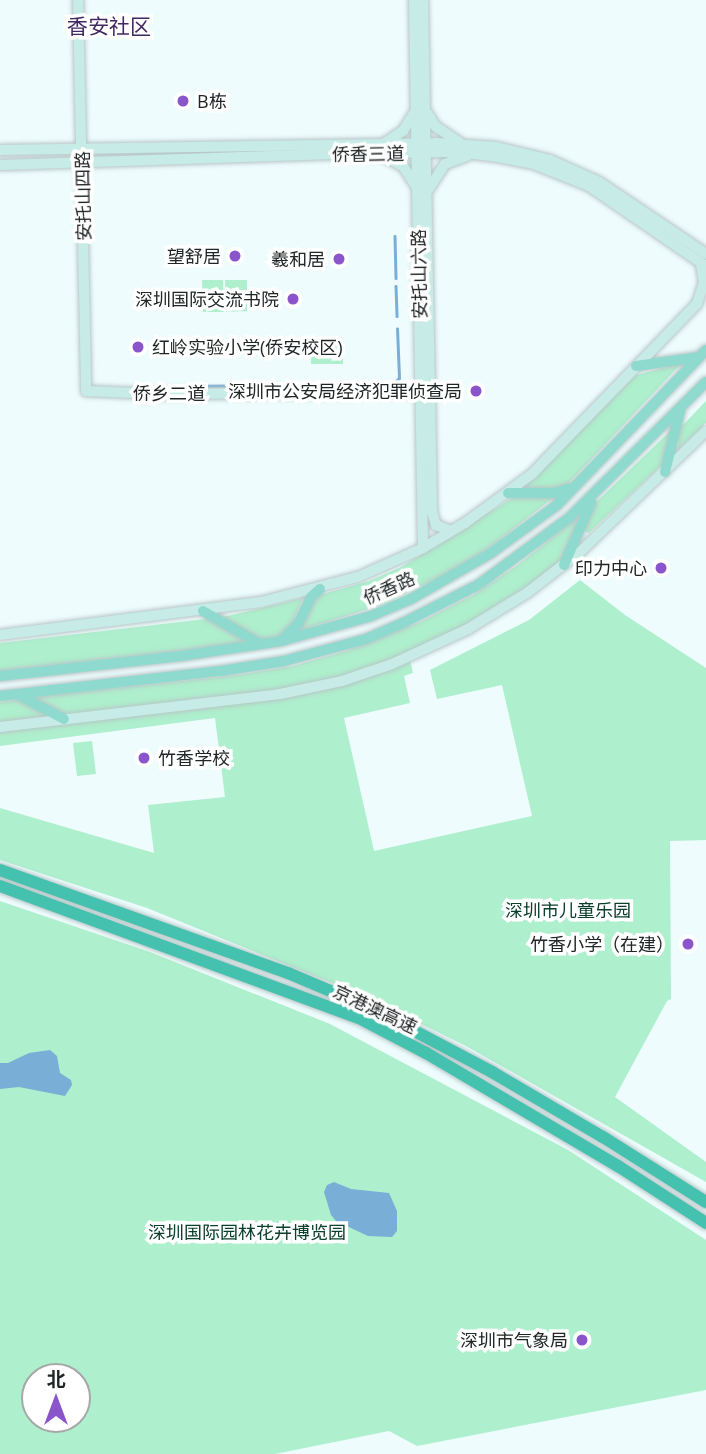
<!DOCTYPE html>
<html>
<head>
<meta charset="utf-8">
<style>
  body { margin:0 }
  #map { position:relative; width:706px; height:1454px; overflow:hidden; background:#eefcfd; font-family:"Open Sans","Noto Sans SC",sans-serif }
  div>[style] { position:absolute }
  .green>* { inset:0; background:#aeefcd }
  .water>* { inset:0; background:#79aed7 }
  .stream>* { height:2.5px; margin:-1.25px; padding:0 1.25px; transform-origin:1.25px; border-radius:1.25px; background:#79aed7 }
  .roads { filter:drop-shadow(0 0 2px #b8c6c7) drop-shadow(0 0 2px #b8c6c7) }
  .secondary>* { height:10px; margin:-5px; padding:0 5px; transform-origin:5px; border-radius:5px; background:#c7ece7 }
  .primary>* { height:10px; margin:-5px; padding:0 5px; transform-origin:5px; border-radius:5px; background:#8fdacf }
  .highway>* { height:12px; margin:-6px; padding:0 6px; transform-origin:6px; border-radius:6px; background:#45c1af }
  .dots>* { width:19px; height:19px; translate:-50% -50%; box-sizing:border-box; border:4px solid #fff; border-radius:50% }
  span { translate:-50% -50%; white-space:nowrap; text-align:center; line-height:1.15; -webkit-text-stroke:7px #fff; paint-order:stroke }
  .poi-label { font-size:18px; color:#202526 }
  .left { translate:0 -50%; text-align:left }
  .right { translate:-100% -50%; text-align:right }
  .street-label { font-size:18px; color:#202526 }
  .park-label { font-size:18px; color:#0a402b }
  .quarter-label { font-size:21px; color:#412862 }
  .north { position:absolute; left:21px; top:1363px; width:70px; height:70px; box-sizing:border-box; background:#fff; border:2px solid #a6a8a8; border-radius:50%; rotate:0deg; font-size:19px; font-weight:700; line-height:28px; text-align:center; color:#202526 }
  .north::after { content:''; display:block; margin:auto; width:24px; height:32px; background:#8a54cb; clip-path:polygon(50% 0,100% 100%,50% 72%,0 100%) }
</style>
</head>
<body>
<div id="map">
  <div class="green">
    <div style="clip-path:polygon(202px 280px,223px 280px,224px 312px,203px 312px)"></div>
    <div style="clip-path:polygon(225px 280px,247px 280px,247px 311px,226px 312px)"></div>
    <div style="clip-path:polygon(311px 345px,343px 345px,343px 364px,311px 364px)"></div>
    <div style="clip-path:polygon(682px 363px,568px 484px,560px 489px,522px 489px,636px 375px)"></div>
    <div style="clip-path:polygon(706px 401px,706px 423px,678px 450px,679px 429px)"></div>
    <div style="clip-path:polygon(671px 430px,665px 462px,589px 533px,583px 531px,590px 508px)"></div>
    <div style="clip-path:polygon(514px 497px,553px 498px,490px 547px,447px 574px,381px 605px,298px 631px,319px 595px,369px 581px,401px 567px)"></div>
    <div style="clip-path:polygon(579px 516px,565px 557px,550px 572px,458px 629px,389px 661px,342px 676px,274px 691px,67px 717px,34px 697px,237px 675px,293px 666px,349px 650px,420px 622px,473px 595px,519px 564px)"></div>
    <div style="clip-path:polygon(580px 580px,625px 615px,706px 668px,706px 840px,670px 841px,671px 999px,667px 1001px,615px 1097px,706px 1162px,706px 1182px,466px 1046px,364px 996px,147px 908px,0 860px,0 808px,154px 853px,148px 805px,225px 797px,215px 718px,0 746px,0 731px,327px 688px,383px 673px,410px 660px,413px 673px,404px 676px,410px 703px,344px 718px,374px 851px,532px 816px,502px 685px,437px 699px,430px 670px,529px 620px)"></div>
    <div style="clip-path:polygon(303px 598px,288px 632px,279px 636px,258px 640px,238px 630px,223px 617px)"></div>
    <div style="clip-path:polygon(214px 618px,246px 644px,0 671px,0 643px)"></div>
    <div style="clip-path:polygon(22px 699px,50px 718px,0 724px,0 702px)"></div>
    <div style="clip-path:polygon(92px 741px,96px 774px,77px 776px,73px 743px)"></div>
    <div style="clip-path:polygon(evenodd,0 901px,150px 952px,330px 1024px,568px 1150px,706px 1240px,706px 1390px,417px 1446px,389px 1431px,275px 1454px,0 1454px,0 901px,35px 1377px,77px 1377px,77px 1419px,35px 1419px,35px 1377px)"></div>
  </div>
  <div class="water">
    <div style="clip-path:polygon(50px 1050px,57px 1056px,60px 1073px,71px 1080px,72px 1085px,65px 1096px,19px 1087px,0 1089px,0 1063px,8px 1063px,29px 1053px)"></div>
    <div style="clip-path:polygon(334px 1182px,351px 1189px,389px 1193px,397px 1211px,397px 1231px,392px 1237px,368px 1236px,336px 1221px,331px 1215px,324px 1192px,327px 1185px)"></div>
  </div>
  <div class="stream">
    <div style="left:395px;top:236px;width:42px;rotate:88.6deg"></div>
    <div style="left:396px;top:286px;width:30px;rotate:88deg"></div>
    <div style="left:184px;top:386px;width:209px;rotate:-0.5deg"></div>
    <div style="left:393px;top:384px;width:8px;rotate:-45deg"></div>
    <div style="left:399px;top:378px;width:49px;rotate:-92.3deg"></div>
  </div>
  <div class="roads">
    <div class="secondary">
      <div style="left:78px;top:0;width:391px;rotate:88.8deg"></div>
      <div style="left:86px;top:391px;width:72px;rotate:2.4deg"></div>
      <div style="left:158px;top:394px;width:263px;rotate:-0.4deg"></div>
      <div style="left:414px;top:0;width:548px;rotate:89.06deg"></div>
      <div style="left:423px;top:0;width:512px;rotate:88.99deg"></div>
      <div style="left:432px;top:512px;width:14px;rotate:73deg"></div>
      <div style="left:436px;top:525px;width:16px;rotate:22deg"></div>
      <div style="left:427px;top:113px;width:15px;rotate:58deg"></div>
      <div style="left:435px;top:126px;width:29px;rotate:34deg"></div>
      <div style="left:385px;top:143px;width:22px;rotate:-34deg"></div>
      <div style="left:403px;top:131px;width:22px;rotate:-58deg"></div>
      <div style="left:0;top:150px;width:437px;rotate:-0.9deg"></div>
      <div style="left:437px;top:143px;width:59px;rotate:3.9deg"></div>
      <div style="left:496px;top:147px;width:56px;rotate:13.5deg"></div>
      <div style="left:550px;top:160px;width:54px;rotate:24.2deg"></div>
      <div style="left:599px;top:182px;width:129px;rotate:33.9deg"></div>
      <div style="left:382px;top:155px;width:24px;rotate:28deg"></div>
      <div style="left:403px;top:166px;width:24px;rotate:57deg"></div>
      <div style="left:0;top:165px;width:371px;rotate:-1.9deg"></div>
      <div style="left:371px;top:153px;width:87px;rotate:-0.7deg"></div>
      <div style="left:458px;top:152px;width:35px;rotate:7deg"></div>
      <div style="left:493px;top:156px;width:42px;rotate:11deg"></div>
      <div style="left:534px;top:164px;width:59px;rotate:21.8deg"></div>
      <div style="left:589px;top:186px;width:142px;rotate:34.4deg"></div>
      <div style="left:428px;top:190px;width:31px;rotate:-57deg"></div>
      <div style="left:445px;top:164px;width:23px;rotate:-20deg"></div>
      <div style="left:0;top:635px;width:263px;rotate:-7.2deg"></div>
      <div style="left:261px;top:602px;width:100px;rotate:-14.5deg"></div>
      <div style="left:358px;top:577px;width:71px;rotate:-24deg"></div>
      <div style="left:423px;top:548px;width:49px;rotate:-30.8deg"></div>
      <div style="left:465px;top:523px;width:83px;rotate:-36.2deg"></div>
      <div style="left:532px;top:474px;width:237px;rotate:-45.9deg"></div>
      <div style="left:697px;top:304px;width:22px;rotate:-72deg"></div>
      <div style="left:704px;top:283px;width:20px;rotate:-99deg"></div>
      <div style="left:0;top:727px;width:282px;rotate:-6.7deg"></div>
      <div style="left:280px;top:694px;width:63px;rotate:-11.8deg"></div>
      <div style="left:342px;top:681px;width:53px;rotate:-18.8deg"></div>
      <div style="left:392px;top:664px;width:84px;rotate:-24.7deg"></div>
      <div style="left:468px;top:629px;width:69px;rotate:-31.4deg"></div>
      <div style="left:527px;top:593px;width:68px;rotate:-37.9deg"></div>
      <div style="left:581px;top:551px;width:173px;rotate:-43.8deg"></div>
    </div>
    <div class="primary">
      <div style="left:636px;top:366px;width:64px;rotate:-8.1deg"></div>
      <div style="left:665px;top:472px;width:63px;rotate:-76.2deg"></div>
      <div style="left:508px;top:493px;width:46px"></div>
      <div style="left:554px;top:493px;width:19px;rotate:-16deg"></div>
      <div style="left:564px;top:565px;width:68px;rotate:-66.5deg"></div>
      <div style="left:203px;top:611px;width:64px;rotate:30.2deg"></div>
      <div style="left:283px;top:639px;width:21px;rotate:-45deg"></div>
      <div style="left:298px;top:624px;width:30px;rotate:-64deg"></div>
      <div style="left:311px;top:597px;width:12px;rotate:-42deg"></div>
      <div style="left:0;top:676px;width:182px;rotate:-6.3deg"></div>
      <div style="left:181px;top:656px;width:101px;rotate:-8.5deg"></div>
      <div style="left:281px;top:641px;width:93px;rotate:-15.5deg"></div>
      <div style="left:371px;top:616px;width:43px;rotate:-23deg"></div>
      <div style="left:411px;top:599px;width:92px;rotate:-29.9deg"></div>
      <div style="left:491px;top:553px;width:82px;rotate:-36deg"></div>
      <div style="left:557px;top:505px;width:215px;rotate:-46.1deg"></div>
      <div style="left:17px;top:694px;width:53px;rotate:28deg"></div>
      <div style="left:0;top:696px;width:222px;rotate:-6.5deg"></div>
      <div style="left:221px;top:671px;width:64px;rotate:-9deg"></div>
      <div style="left:284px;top:661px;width:85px;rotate:-15deg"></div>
      <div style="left:366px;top:639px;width:40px;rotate:-23.4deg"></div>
      <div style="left:403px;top:623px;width:84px;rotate:-26.9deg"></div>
      <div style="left:478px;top:585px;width:113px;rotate:-36.4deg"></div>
      <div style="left:569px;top:518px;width:193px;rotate:-44.8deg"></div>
    </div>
    <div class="highway">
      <div style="left:0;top:870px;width:306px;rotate:19.7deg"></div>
      <div style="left:288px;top:973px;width:92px;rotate:23deg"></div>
      <div style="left:373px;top:1009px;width:135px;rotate:27.9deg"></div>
      <div style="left:492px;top:1072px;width:129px;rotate:30.4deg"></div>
      <div style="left:603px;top:1137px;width:122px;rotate:32.3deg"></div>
      <div style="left:0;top:886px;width:380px;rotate:20.2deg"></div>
      <div style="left:357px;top:1017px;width:78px;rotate:27.6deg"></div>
      <div style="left:426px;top:1053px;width:223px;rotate:30.5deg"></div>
      <div style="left:618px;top:1166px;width:105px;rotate:32.9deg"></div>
    </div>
  </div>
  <div class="dots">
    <div style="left:183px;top:101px;background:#8a54cb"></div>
    <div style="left:235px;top:256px;background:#8a54cb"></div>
    <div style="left:339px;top:259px;background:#8a54cb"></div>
    <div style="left:293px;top:299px;background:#8a54cb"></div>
    <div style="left:138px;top:347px;background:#8a54cb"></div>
    <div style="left:476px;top:391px;background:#8a54cb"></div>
    <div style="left:661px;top:568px;background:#8a54cb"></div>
    <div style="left:144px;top:758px;background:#8a54cb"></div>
    <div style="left:688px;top:944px;background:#8a54cb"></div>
    <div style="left:582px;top:1340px;background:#8a54cb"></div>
  </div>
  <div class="poi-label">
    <span class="left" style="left:197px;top:101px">B栋</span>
    <span class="right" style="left:221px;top:256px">望舒居</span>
    <span class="right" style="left:325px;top:259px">羲和居</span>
    <span class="right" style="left:279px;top:299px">深圳国际交流书院</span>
    <span class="left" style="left:152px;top:347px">红岭实验小学(侨安校区)</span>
    <span class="right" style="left:462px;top:391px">深圳市公安局经济犯罪侦查局</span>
    <span class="right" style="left:647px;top:568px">印力中心</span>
    <span class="left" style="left:158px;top:758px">竹香学校</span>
    <span class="right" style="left:674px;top:944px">竹香小学（在建）</span>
    <span class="right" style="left:568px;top:1340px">深圳市气象局</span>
  </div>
  <div class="street-label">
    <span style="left:368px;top:154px;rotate:-1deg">侨香三道</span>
    <span style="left:83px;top:196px;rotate:-91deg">安托山四路</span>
    <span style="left:419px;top:274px;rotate:-91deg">安托山六路</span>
    <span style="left:169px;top:393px">侨乡二道</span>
    <span style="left:389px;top:588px;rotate:-24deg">侨香路</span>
    <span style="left:375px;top:1009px;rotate:25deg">京港澳高速</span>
  </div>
  <div class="park-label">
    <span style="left:568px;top:910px">深圳市儿童乐园</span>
    <span style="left:247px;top:1232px">深圳国际园林花卉博览园</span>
  </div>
  <div class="quarter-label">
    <span style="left:109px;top:26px">香安社区</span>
  </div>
  <div class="north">北</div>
</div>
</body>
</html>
